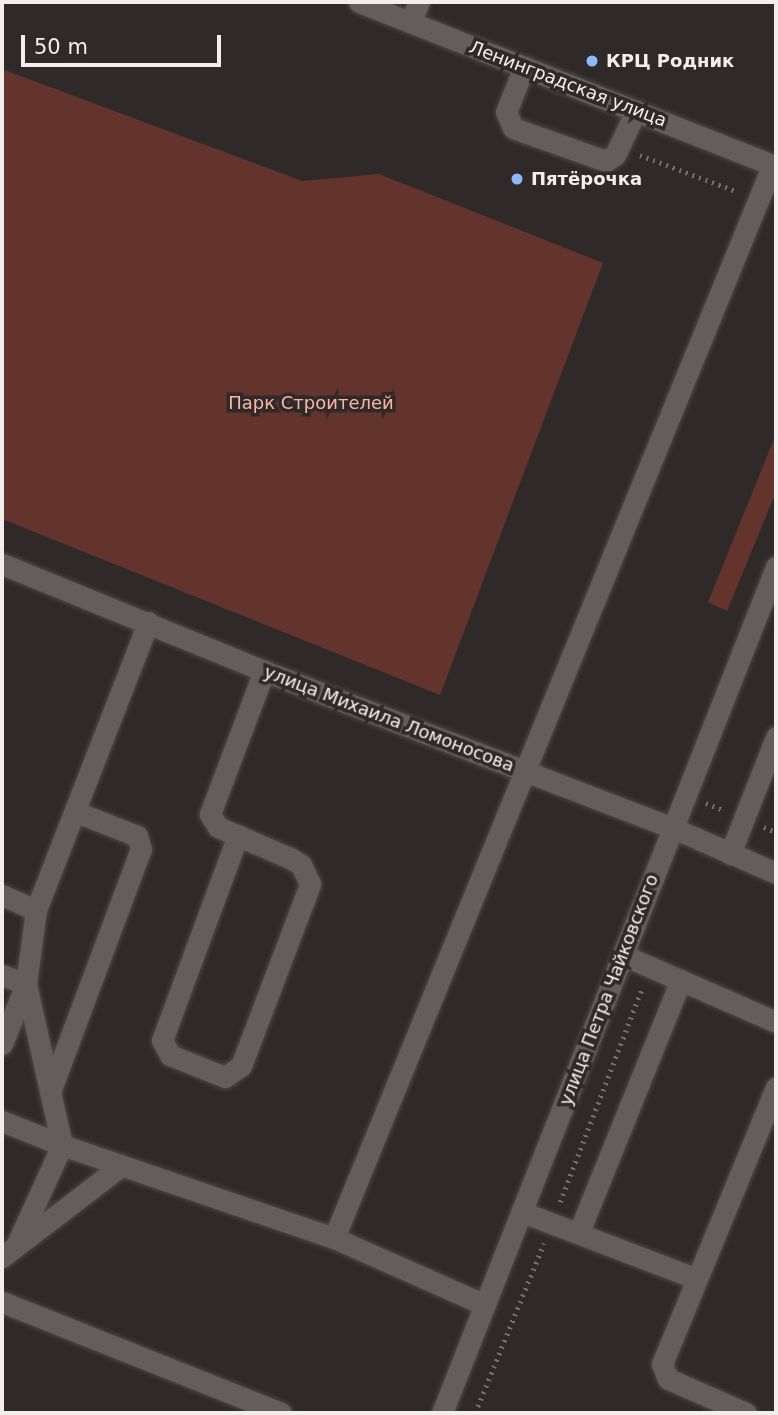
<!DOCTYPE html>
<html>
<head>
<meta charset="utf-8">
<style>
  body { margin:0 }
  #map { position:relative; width:778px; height:1415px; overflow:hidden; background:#2f2a29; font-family:"DejaVu Sans",sans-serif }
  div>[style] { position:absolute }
  .green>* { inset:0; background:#62342c }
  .path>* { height:4.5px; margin-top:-2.25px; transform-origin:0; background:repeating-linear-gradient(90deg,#746f6e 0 2px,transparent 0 7px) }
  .roads { filter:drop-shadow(0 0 2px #4c4847) drop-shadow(0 0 2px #4c4847) }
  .minor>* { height:21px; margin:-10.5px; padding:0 10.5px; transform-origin:10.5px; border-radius:10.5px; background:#635d5c }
  .dots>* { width:19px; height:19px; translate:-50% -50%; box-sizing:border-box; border:4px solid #2f2a29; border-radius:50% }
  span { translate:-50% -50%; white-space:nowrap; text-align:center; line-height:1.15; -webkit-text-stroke:7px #2f2a29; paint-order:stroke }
  .poi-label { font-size:18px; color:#f2eeee; font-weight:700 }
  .left { translate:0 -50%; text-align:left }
  .street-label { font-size:18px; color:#f2eeee }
  .park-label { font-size:18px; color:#fab5a7 }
  .frame { position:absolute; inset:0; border:4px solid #f2eeee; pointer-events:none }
  .scale { position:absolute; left:21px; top:35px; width:200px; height:32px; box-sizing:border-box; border:4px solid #f2eeee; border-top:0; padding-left:9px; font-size:21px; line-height:24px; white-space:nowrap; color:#f2eeee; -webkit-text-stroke:5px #2f2a29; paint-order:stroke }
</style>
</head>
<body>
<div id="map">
  <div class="green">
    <div style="clip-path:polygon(2px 69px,302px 181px,379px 174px,603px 263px,440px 695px,2px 519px)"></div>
    <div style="clip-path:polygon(776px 434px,776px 492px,727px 611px,708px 602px)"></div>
  </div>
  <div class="path">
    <div style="left:640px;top:155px;width:103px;rotate:20.6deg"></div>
    <div style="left:706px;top:803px;width:18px;rotate:22deg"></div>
    <div style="left:764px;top:827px;width:13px;rotate:23deg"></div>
    <div style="left:560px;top:1202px;width:229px;rotate:-69deg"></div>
    <div style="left:475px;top:1413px;width:183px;rotate:-67.9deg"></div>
  </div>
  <div class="roads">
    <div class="minor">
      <div style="left:359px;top:2px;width:448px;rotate:21.5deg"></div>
      <div style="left:410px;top:22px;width:22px;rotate:-66deg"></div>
      <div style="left:524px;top:67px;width:48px;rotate:111.8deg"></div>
      <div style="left:506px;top:112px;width:17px;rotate:66deg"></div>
      <div style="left:513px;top:128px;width:99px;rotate:19.5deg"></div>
      <div style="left:606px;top:161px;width:11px;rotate:-34deg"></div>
      <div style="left:615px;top:155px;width:49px;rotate:-64.5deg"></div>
      <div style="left:2px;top:564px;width:283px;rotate:22.2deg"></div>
      <div style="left:264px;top:671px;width:438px;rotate:21deg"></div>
      <div style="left:673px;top:828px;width:112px;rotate:23.6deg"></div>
      <div style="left:238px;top:835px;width:219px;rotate:110.3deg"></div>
      <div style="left:162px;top:1040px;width:17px;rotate:62deg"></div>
      <div style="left:170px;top:1055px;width:59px;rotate:21.8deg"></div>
      <div style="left:225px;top:1077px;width:19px;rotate:-35deg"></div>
      <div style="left:241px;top:1066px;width:195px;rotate:-69.2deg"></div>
      <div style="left:310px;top:884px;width:21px;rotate:-115deg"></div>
      <div style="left:301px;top:865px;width:11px;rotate:-146deg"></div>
      <div style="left:292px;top:859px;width:81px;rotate:-156.6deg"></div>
      <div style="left:218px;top:827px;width:15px;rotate:-122deg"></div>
      <div style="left:210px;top:814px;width:153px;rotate:-69.3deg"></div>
      <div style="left:730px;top:854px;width:126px;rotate:-68.5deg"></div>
      <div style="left:2px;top:895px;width:37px;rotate:24deg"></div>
      <div style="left:623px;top:955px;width:167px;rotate:23.6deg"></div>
      <div style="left:2px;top:975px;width:26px;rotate:21deg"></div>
      <div style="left:26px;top:984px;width:165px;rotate:77.4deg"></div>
      <div style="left:62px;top:1145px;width:287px;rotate:18.9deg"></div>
      <div style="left:334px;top:1238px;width:165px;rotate:23.9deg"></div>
      <div style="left:2px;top:1044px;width:65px;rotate:-68.2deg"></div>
      <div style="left:26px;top:984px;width:75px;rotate:-82.3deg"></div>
      <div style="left:36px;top:910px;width:309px;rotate:-68.7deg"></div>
      <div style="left:50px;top:1092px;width:259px;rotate:-69.5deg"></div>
      <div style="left:141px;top:849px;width:14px;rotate:-107deg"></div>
      <div style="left:137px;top:836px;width:66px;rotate:-158.5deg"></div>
      <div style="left:2px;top:1121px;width:65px;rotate:21.8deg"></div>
      <div style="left:62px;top:1145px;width:111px;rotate:114.5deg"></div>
      <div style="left:522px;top:1212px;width:187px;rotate:20.9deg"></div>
      <div style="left:579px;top:1232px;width:270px;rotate:-68deg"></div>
      <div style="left:334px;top:1238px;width:1160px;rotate:-67.77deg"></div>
      <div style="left:2px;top:1257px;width:151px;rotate:-37.5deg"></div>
      <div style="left:2px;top:1302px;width:300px;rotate:21.7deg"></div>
      <div style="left:442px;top:1413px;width:910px;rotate:-68.46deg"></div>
      <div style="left:746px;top:1413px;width:85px;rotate:-156.4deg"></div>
      <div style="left:668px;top:1379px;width:16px;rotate:-112deg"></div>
      <div style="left:662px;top:1364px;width:299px;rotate:-67.6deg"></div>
    </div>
  </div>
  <div class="dots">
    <div style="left:592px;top:61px;background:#8db9fc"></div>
    <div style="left:517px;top:179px;background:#8db9fc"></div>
  </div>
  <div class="poi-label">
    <span class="left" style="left:606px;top:61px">КРЦ Родник</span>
    <span class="left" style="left:531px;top:179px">Пятёрочка</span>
  </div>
  <div class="street-label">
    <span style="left:568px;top:84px;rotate:21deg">Ленинградская улица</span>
    <span style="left:389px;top:719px;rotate:21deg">улица Михаила Ломоносова</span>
    <span style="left:609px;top:990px;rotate:-69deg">улица Петра Чайковского</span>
  </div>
  <div class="park-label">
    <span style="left:311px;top:403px">Парк Строителей</span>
  </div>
  <div class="frame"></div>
  <div class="scale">50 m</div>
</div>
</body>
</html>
